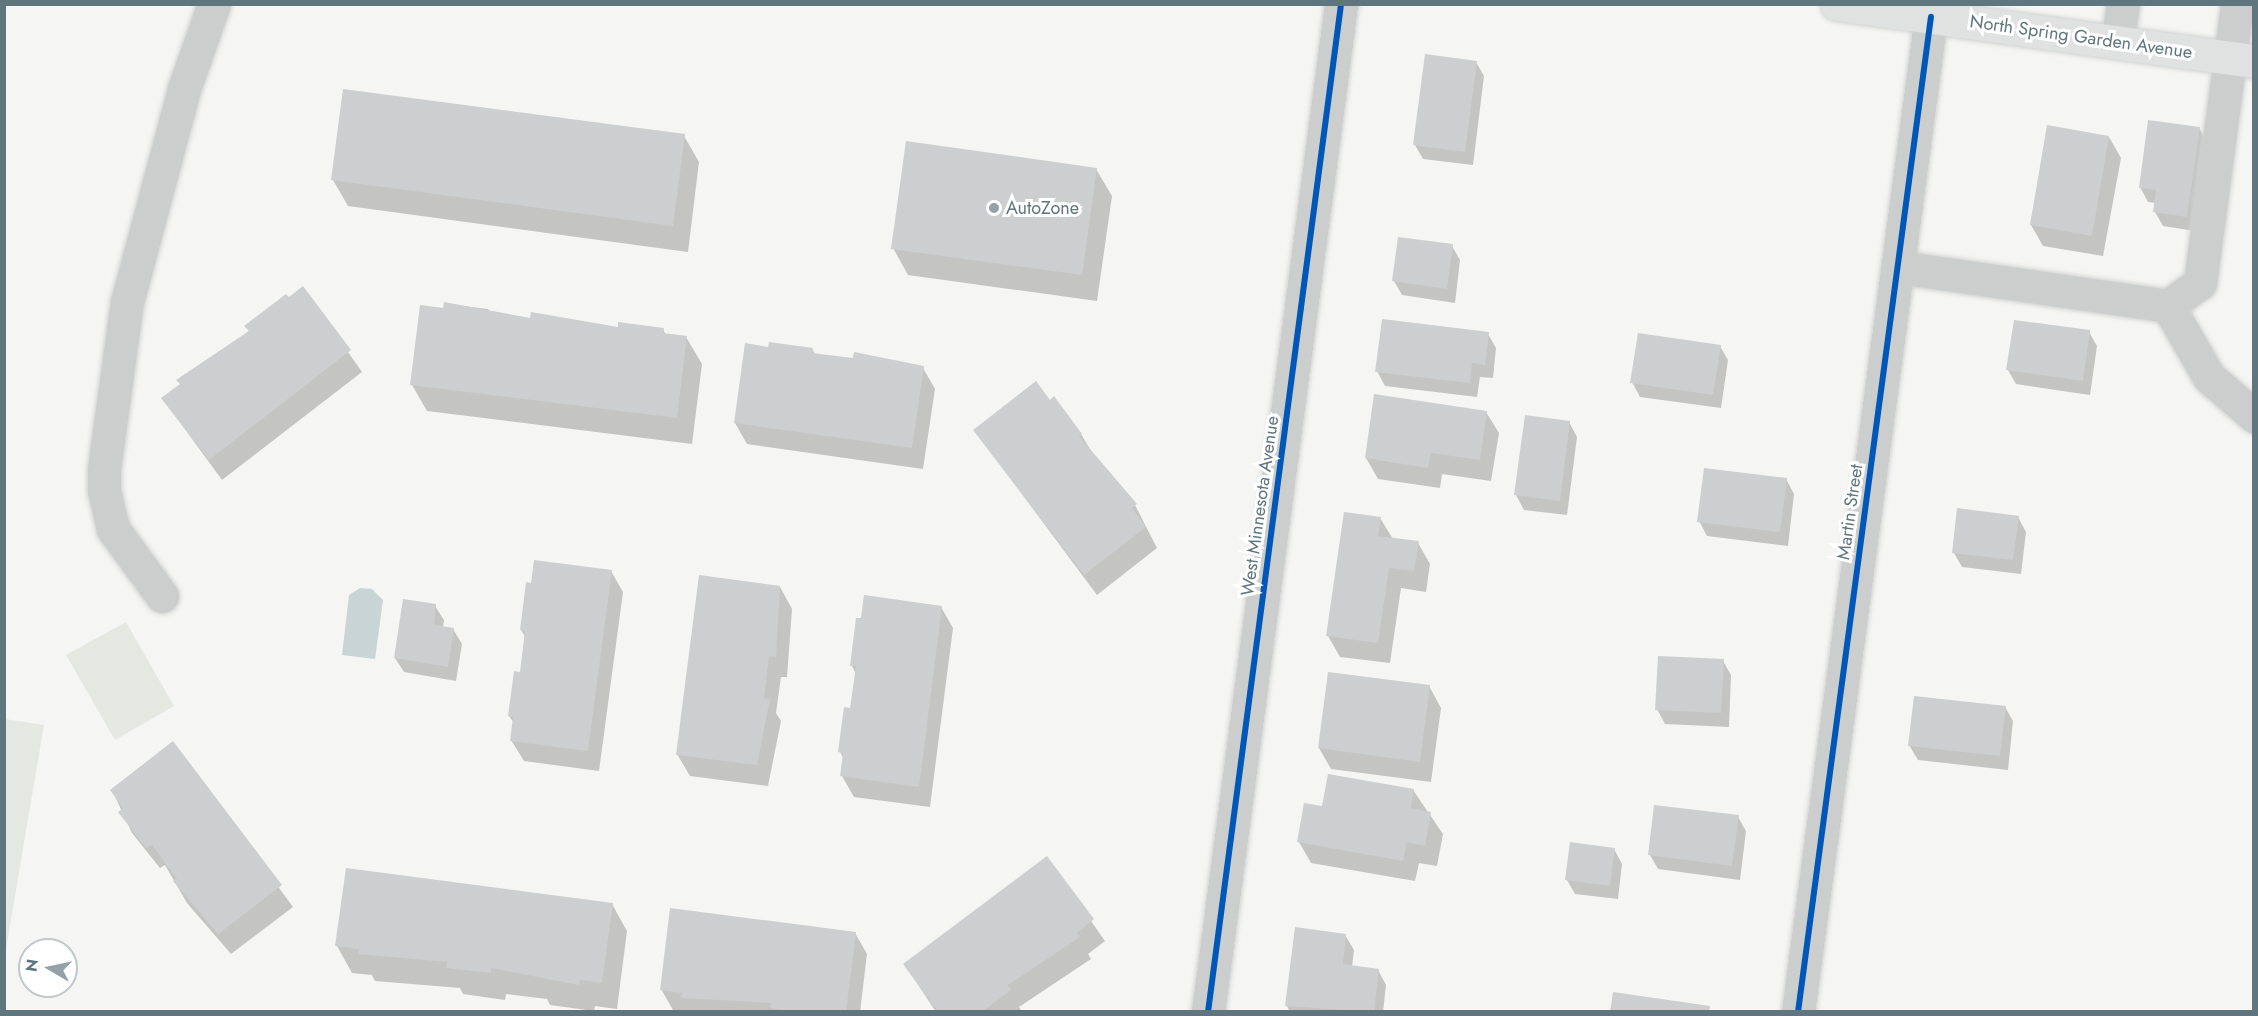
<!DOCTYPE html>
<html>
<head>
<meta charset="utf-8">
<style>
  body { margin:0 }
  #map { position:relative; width:2258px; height:1016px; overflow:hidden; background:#f5f5f3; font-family:Jost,sans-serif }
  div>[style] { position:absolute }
  .green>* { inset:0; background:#e5e8e1 }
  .water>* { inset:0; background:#c9d5d5 }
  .shadow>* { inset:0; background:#0003 }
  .building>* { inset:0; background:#cccecf }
  .roads { filter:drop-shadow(0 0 2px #d1d2d2) drop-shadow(0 0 2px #d1d2d2) }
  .minor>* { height:33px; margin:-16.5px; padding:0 16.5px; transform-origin:16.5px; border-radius:16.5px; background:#cccece }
  .highway>* { height:33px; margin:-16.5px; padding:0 16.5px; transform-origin:16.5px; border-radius:16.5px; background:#e0e1e1 }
  .cycleway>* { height:6px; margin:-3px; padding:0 3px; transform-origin:3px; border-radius:3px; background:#0057b8 }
  .dots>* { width:16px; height:16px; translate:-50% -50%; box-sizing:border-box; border:3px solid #fff; border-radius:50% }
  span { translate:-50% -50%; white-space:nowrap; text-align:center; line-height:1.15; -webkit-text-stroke:6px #fff; paint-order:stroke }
  .street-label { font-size:18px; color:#5f767f }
  .poi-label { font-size:18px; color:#5f767f }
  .left { translate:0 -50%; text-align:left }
  .frame { position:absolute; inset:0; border:6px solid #5f767f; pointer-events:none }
  .north { position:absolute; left:18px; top:938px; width:60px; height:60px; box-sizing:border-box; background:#fff; border:2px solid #bfc8cc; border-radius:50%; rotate:279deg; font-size:16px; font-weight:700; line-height:24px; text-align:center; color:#5f767f }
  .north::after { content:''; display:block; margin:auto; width:21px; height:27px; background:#94a2a8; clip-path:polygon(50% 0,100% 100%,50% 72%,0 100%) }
</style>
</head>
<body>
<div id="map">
  <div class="green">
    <div style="clip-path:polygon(126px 622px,174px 706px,115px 740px,66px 655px)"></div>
    <div style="clip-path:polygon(5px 719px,44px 725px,5px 955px,4px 719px)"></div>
  </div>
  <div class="water">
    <div style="clip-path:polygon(360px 588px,372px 589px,383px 600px,375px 659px,342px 655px,349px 595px)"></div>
  </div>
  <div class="shadow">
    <div style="clip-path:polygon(1476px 62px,1484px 76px,1473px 165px,1423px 159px,1415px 145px)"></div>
    <div style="clip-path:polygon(2199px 128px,2208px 143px,2195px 231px,2163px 226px,2155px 212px,2156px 203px,2148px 202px,2140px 187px)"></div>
    <div style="clip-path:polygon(684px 136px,699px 162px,688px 252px,348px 206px,333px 180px)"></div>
    <div style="clip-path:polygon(2109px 137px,2121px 158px,2103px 256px,2043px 246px,2031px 225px)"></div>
    <div style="clip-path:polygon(1096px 169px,1112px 196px,1097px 301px,908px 275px,893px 248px)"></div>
    <div style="clip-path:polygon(1452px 246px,1460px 260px,1455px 303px,1402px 295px,1394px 281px)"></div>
    <div style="clip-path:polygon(303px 288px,362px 372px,222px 480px,163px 399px)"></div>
    <div style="clip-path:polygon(445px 304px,488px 309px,491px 315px,619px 329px,663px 329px,666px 335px,686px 337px,702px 364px,692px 444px,427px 411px,412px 385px)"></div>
    <div style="clip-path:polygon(2089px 332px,2097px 346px,2090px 395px,2016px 384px,2008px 370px)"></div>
    <div style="clip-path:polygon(1488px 334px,1496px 348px,1493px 378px,1480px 377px,1477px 397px,1385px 386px,1377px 371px)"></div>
    <div style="clip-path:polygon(1720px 346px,1728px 360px,1721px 408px,1640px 397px,1632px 382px)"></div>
    <div style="clip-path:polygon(769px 348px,812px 349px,815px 354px,923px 368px,935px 389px,923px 469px,747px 444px,735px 423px)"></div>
    <div style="clip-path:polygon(1050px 402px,1081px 434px,1094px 456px,1135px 505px,1157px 548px,1097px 595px,975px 431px)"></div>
    <div style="clip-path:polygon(1486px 412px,1499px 433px,1491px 481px,1442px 474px,1440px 488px,1378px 479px,1366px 458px)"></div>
    <div style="clip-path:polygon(1569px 422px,1577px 437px,1567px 515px,1524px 510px,1516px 495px)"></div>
    <div style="clip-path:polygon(1786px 479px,1794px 494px,1788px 546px,1707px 536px,1699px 521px)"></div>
    <div style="clip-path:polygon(2018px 517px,2026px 532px,2021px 574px,1962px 567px,1954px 553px)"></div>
    <div style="clip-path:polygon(1380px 518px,1393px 539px,1418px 543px,1430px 564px,1426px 592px,1401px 588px,1390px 663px,1340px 657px,1328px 636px)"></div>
    <div style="clip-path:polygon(611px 571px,623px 592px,599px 771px,524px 761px,511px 740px,514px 723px,509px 716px,521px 674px,526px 638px,521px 630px)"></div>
    <div style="clip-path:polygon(780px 587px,792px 609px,787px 677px,781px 677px,776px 713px,781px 721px,768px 786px,690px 776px,677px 754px)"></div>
    <div style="clip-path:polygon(435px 606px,444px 620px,443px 628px,453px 629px,462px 644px,456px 681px,404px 672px,395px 658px)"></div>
    <div style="clip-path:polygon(941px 607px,953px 628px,930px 807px,854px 797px,842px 776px,844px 759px,840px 752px,852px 710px,856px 674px,852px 666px)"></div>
    <div style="clip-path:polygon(1723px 661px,1731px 675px,1729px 727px,1665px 724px,1657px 709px)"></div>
    <div style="clip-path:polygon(1429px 686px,1441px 708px,1431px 782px,1331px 769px,1319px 748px)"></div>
    <div style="clip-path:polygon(2005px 707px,2013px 721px,2008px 770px,1918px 760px,1909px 745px)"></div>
    <div style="clip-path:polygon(173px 743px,293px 907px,231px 954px,187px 903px,165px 865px,160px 868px,132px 833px,112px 790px)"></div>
    <div style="clip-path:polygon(1413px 790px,1443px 834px,1437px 866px,1419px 863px,1415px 881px,1311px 863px,1299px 842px,1323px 808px)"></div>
    <div style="clip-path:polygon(1738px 817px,1746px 831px,1740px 880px,1658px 869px,1650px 855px)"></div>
    <div style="clip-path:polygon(1614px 849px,1622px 864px,1618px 899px,1575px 894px,1567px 880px)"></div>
    <div style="clip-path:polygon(1047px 858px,1105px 941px,1088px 954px,1091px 959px,1019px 1007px,1022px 1012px,936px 1012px,905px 965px)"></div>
    <div style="clip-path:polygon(612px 904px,627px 931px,617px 1009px,595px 1006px,594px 1011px,550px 1005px,547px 999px,506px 994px,505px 1000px,463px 994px,460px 988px,375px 981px,372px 975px,352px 973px,337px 946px)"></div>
    <div style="clip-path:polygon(1297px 929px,1345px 935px,1354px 950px,1352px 967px,1378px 970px,1386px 985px,1383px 1012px,1290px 1012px,1287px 1006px)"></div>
    <div style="clip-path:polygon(855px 933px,867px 954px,860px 1012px,681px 1012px,673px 1010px,661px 989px)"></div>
  </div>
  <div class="building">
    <div style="clip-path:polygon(1425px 54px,1477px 61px,1465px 152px,1413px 145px)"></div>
    <div style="clip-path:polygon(343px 89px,685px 134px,673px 226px,331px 180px)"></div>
    <div style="clip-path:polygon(2148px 120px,2200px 127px,2187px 217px,2153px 212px,2156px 190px,2139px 188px)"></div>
    <div style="clip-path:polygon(2047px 125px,2109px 136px,2092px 236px,2030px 225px)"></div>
    <div style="clip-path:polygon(906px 141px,1097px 168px,1082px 275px,891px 249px)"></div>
    <div style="clip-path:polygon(1398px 237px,1453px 244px,1447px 289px,1392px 281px)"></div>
    <div style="clip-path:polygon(303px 286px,351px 350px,209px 460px,161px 398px,180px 384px,176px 380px,249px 331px,244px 326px,286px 294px,289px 297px)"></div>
    <div style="clip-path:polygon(444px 302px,530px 318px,531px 312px,618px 327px,618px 322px,664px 328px,663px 333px,687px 336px,677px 418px,410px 385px,420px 305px,443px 308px)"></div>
    <div style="clip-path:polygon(1382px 319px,1489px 332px,1485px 365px,1472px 363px,1470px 383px,1375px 372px)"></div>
    <div style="clip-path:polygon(2014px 320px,2090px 330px,2083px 381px,2006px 370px)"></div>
    <div style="clip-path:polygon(1638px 333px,1721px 345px,1713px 395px,1630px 383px)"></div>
    <div style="clip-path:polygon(769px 342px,813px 348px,812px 353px,853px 358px,854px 352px,924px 366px,912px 448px,734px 423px,745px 343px,768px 347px)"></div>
    <div style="clip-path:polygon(1036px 381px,1050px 400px,1054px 396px,1082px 434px,1079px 436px,1137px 504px,1132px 508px,1146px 527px,1084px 575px,973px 430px)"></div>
    <div style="clip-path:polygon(1374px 394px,1487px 411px,1480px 460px,1431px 453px,1428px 468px,1365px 458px)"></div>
    <div style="clip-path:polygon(1525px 415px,1570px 421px,1560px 501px,1514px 495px)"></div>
    <div style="clip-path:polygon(1704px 468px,1787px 478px,1780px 532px,1697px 522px)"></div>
    <div style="clip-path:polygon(1957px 508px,2019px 516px,2013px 560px,1952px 553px)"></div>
    <div style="clip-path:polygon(1344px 512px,1381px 517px,1378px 536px,1419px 541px,1414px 571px,1389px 568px,1378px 643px,1326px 636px)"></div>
    <div style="clip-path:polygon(534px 560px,612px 570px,588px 751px,510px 741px,513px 717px,508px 716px,514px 671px,520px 672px,525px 631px,520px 630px,526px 582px,531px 583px)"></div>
    <div style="clip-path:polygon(699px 575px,780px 586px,776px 657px,769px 656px,764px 698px,770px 699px,757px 765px,676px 755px)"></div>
    <div style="clip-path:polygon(864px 595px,942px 606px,919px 787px,840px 776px,843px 753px,838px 752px,844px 707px,850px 708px,856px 666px,850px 666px,856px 618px,861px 618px)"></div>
    <div style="clip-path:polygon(403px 599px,436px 604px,434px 625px,454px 628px,448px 667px,394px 658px)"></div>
    <div style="clip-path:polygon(1658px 656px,1724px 659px,1721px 713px,1655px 710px)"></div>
    <div style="clip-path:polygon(1328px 672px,1430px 685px,1420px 762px,1318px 748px)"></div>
    <div style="clip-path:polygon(1914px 696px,2006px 706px,2000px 756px,1908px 746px)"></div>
    <div style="clip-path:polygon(173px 741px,282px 885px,218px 934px,173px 881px,177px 879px,152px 845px,146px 848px,118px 812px,123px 808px,110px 790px)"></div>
    <div style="clip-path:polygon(1328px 774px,1414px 789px,1411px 808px,1431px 812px,1425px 846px,1407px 842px,1403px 861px,1297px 842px,1304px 803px,1322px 806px)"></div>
    <div style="clip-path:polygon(1654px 805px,1739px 815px,1732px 866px,1648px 855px)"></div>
    <div style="clip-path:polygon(1570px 842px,1615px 848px,1610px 886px,1565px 880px)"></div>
    <div style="clip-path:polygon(1047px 856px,1094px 919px,1077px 933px,1080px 937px,1008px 985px,1011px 990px,982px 1012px,938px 1012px,903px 964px)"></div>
    <div style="clip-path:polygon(346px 868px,613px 903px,602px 983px,580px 980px,579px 985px,491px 968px,491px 973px,446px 968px,447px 962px,358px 954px,359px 949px,335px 946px)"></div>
    <div style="clip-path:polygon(670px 908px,856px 932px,846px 1012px,797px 1012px,770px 1008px,771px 1003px,681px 998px,682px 993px,660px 990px)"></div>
    <div style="clip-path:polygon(1295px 927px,1346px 934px,1343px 964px,1379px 969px,1374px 1012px,1285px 1006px)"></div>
    <div style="clip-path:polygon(1613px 992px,1710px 1006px,1709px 1012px,1610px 1012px)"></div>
  </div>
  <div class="roads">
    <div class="minor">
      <div style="left:2117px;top:42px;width:38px;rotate:-81deg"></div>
      <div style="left:1898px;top:267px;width:273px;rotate:8.2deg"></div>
      <div style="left:2168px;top:306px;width:82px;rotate:60deg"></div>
      <div style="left:2209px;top:377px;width:60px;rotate:40.9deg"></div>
      <div style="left:2168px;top:306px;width:39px;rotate:-36deg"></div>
      <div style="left:2200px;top:283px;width:281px;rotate:-82.4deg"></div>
      <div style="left:162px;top:596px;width:83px;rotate:-126.2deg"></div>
      <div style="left:113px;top:529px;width:39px;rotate:-103deg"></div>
      <div style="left:104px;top:491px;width:22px;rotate:-90deg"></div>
      <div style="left:104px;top:469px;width:169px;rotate:-82.2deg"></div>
      <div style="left:127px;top:302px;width:220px;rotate:-75deg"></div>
      <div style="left:184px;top:89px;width:90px;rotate:-70.6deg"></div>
      <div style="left:1208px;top:1012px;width:1017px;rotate:-82.48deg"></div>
      <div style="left:1798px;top:1012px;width:1004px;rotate:-82.39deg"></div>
    </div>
    <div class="highway">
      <div style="left:1837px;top:4px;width:421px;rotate:7.8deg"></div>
    </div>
  </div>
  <div class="cycleway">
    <div style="left:1208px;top:1012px;width:1017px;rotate:-82.48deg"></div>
    <div style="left:1798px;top:1012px;width:1004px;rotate:-82.39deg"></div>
  </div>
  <div class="dots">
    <div style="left:994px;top:208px;background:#94a2a8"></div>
  </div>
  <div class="street-label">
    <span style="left:2081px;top:37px;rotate:8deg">North Spring Garden Avenue</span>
    <span style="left:1260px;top:506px;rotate:-82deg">West Minnesota Avenue</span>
    <span style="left:1850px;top:512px;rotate:-82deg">Martin Street</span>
  </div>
  <div class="poi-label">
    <span class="left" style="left:1006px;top:208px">AutoZone</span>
  </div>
  <div class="frame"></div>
  <div class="north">N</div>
</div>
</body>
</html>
